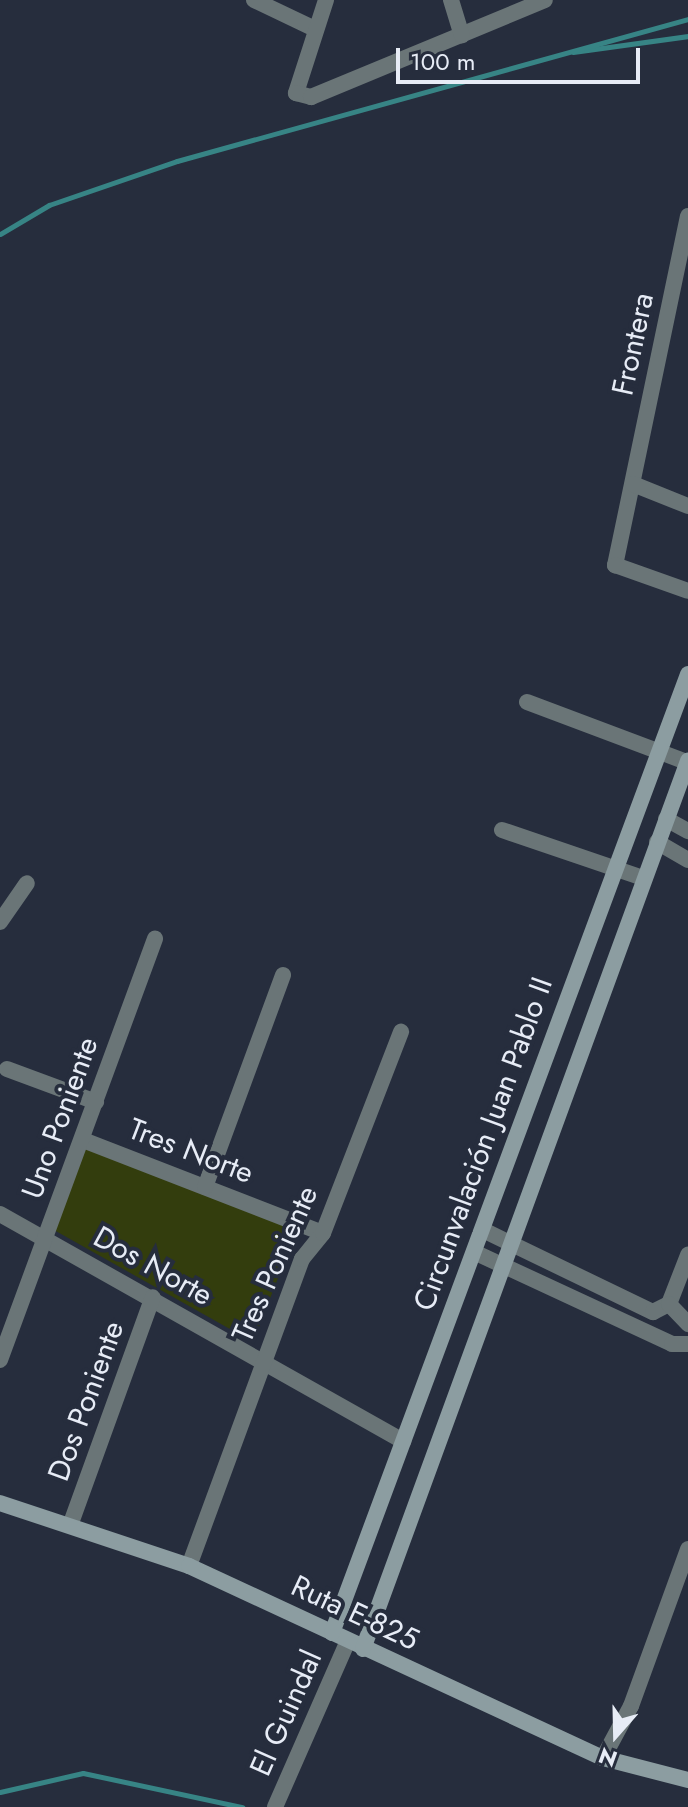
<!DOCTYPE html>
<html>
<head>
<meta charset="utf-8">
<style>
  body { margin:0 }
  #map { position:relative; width:688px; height:1807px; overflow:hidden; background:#262d3d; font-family:Jost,sans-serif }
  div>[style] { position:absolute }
  .green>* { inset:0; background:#333d0d }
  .stream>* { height:5px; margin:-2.5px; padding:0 2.5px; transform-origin:2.5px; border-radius:2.5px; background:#378485 }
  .street>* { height:16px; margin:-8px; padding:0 8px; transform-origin:8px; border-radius:8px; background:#6a7577 }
  .secondary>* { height:16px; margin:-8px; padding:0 8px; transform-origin:8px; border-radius:8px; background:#8c9da1 }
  span { translate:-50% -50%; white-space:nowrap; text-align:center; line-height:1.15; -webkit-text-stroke:8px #262d3d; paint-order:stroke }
  .street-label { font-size:30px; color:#e7ecf6 }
  .north { position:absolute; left:576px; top:1695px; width:80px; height:80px; -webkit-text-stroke:6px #262d3d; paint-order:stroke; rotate:200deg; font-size:22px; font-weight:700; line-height:32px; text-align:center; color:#e7ecf6 }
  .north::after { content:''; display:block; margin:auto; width:28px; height:36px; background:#e7ecf6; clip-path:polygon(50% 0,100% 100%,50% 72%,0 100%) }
  .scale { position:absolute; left:396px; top:48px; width:244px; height:36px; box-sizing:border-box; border:4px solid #e7ecf6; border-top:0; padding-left:10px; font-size:24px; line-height:28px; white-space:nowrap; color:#e7ecf6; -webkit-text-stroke:6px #262d3d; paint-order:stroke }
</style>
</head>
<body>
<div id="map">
  <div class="green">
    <div style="clip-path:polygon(86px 1144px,298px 1227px,253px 1342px,54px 1230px)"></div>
  </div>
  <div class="stream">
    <div style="left:573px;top:52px;width:116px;rotate:-7.9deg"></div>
    <div style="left:0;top:234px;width:57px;rotate:-30.6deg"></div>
    <div style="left:49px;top:205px;width:135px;rotate:-19deg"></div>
    <div style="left:177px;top:161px;width:530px;rotate:-15.53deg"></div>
    <div style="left:0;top:1792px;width:85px;rotate:-12.9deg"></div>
    <div style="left:83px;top:1773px;width:163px;rotate:12.1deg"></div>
  </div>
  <div class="street">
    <div style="left:254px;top:0;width:68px;rotate:25.4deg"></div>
    <div style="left:326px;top:0;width:98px;rotate:107.9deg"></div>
    <div style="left:296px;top:93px;width:16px;rotate:15deg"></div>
    <div style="left:311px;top:97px;width:253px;rotate:-22.5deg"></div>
    <div style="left:451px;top:0;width:37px;rotate:73deg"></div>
    <div style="left:688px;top:216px;width:357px;rotate:101.8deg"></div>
    <div style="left:615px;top:565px;width:77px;rotate:19.6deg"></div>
    <div style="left:633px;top:484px;width:59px;rotate:21.8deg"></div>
    <div style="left:527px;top:702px;width:171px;rotate:20.6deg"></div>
    <div style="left:666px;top:819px;width:25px;rotate:29deg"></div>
    <div style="left:502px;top:830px;width:149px;rotate:18.8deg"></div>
    <div style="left:657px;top:842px;width:36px;rotate:30deg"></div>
    <div style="left:0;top:922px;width:47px;rotate:-55.3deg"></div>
    <div style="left:7px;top:1069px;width:95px;rotate:20.3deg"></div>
    <div style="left:83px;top:1140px;width:257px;rotate:21.2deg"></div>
    <div style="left:205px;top:1187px;width:226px;rotate:-69.8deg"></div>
    <div style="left:0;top:1214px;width:463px;rotate:29.4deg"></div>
    <div style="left:483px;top:1230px;width:189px;rotate:25.8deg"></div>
    <div style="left:653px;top:1312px;width:18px;rotate:-27deg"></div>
    <div style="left:669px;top:1304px;width:53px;rotate:-68.8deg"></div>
    <div style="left:474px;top:1252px;width:218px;rotate:24.9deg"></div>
    <div style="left:672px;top:1344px;width:16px"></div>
    <div style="left:669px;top:1304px;width:28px;rotate:46deg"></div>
    <div style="left:0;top:1360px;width:449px;rotate:-69.8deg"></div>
    <div style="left:71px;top:1523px;width:240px;rotate:-70.1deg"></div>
    <div style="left:189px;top:1566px;width:327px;rotate:-69.8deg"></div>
    <div style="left:302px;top:1259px;width:33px;rotate:-51deg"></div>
    <div style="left:323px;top:1233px;width:216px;rotate:-68.8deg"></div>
    <div style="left:603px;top:1758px;width:59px;rotate:-61.7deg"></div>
    <div style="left:631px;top:1706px;width:167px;rotate:-70deg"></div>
    <div style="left:275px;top:1807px;width:181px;rotate:-66.3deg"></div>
  </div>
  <div class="secondary">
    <div style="left:0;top:1503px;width:199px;rotate:18.4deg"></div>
    <div style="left:189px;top:1566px;width:456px;rotate:24.9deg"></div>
    <div style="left:603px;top:1758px;width:88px;rotate:14.5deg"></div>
    <div style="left:332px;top:1633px;width:1023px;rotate:-69.63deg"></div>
    <div style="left:363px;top:1649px;width:946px;rotate:-69.9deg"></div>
  </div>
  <div class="street-label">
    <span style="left:633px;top:344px;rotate:-78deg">Frontera</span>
    <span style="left:60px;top:1118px;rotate:-70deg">Uno Poniente</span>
    <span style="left:483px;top:1144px;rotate:-70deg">Circunvalación Juan Pablo II</span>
    <span style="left:191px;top:1151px;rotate:21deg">Tres Norte</span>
    <span style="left:275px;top:1264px;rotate:-66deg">Tres Poniente</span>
    <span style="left:153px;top:1266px;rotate:29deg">Dos Norte</span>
    <span style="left:86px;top:1401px;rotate:-70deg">Dos Poniente</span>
    <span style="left:355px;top:1613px;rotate:25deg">Ruta E-825</span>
    <span style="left:286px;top:1713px;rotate:-66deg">El Guindal</span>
  </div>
  <div class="north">N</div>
  <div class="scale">100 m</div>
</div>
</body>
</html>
